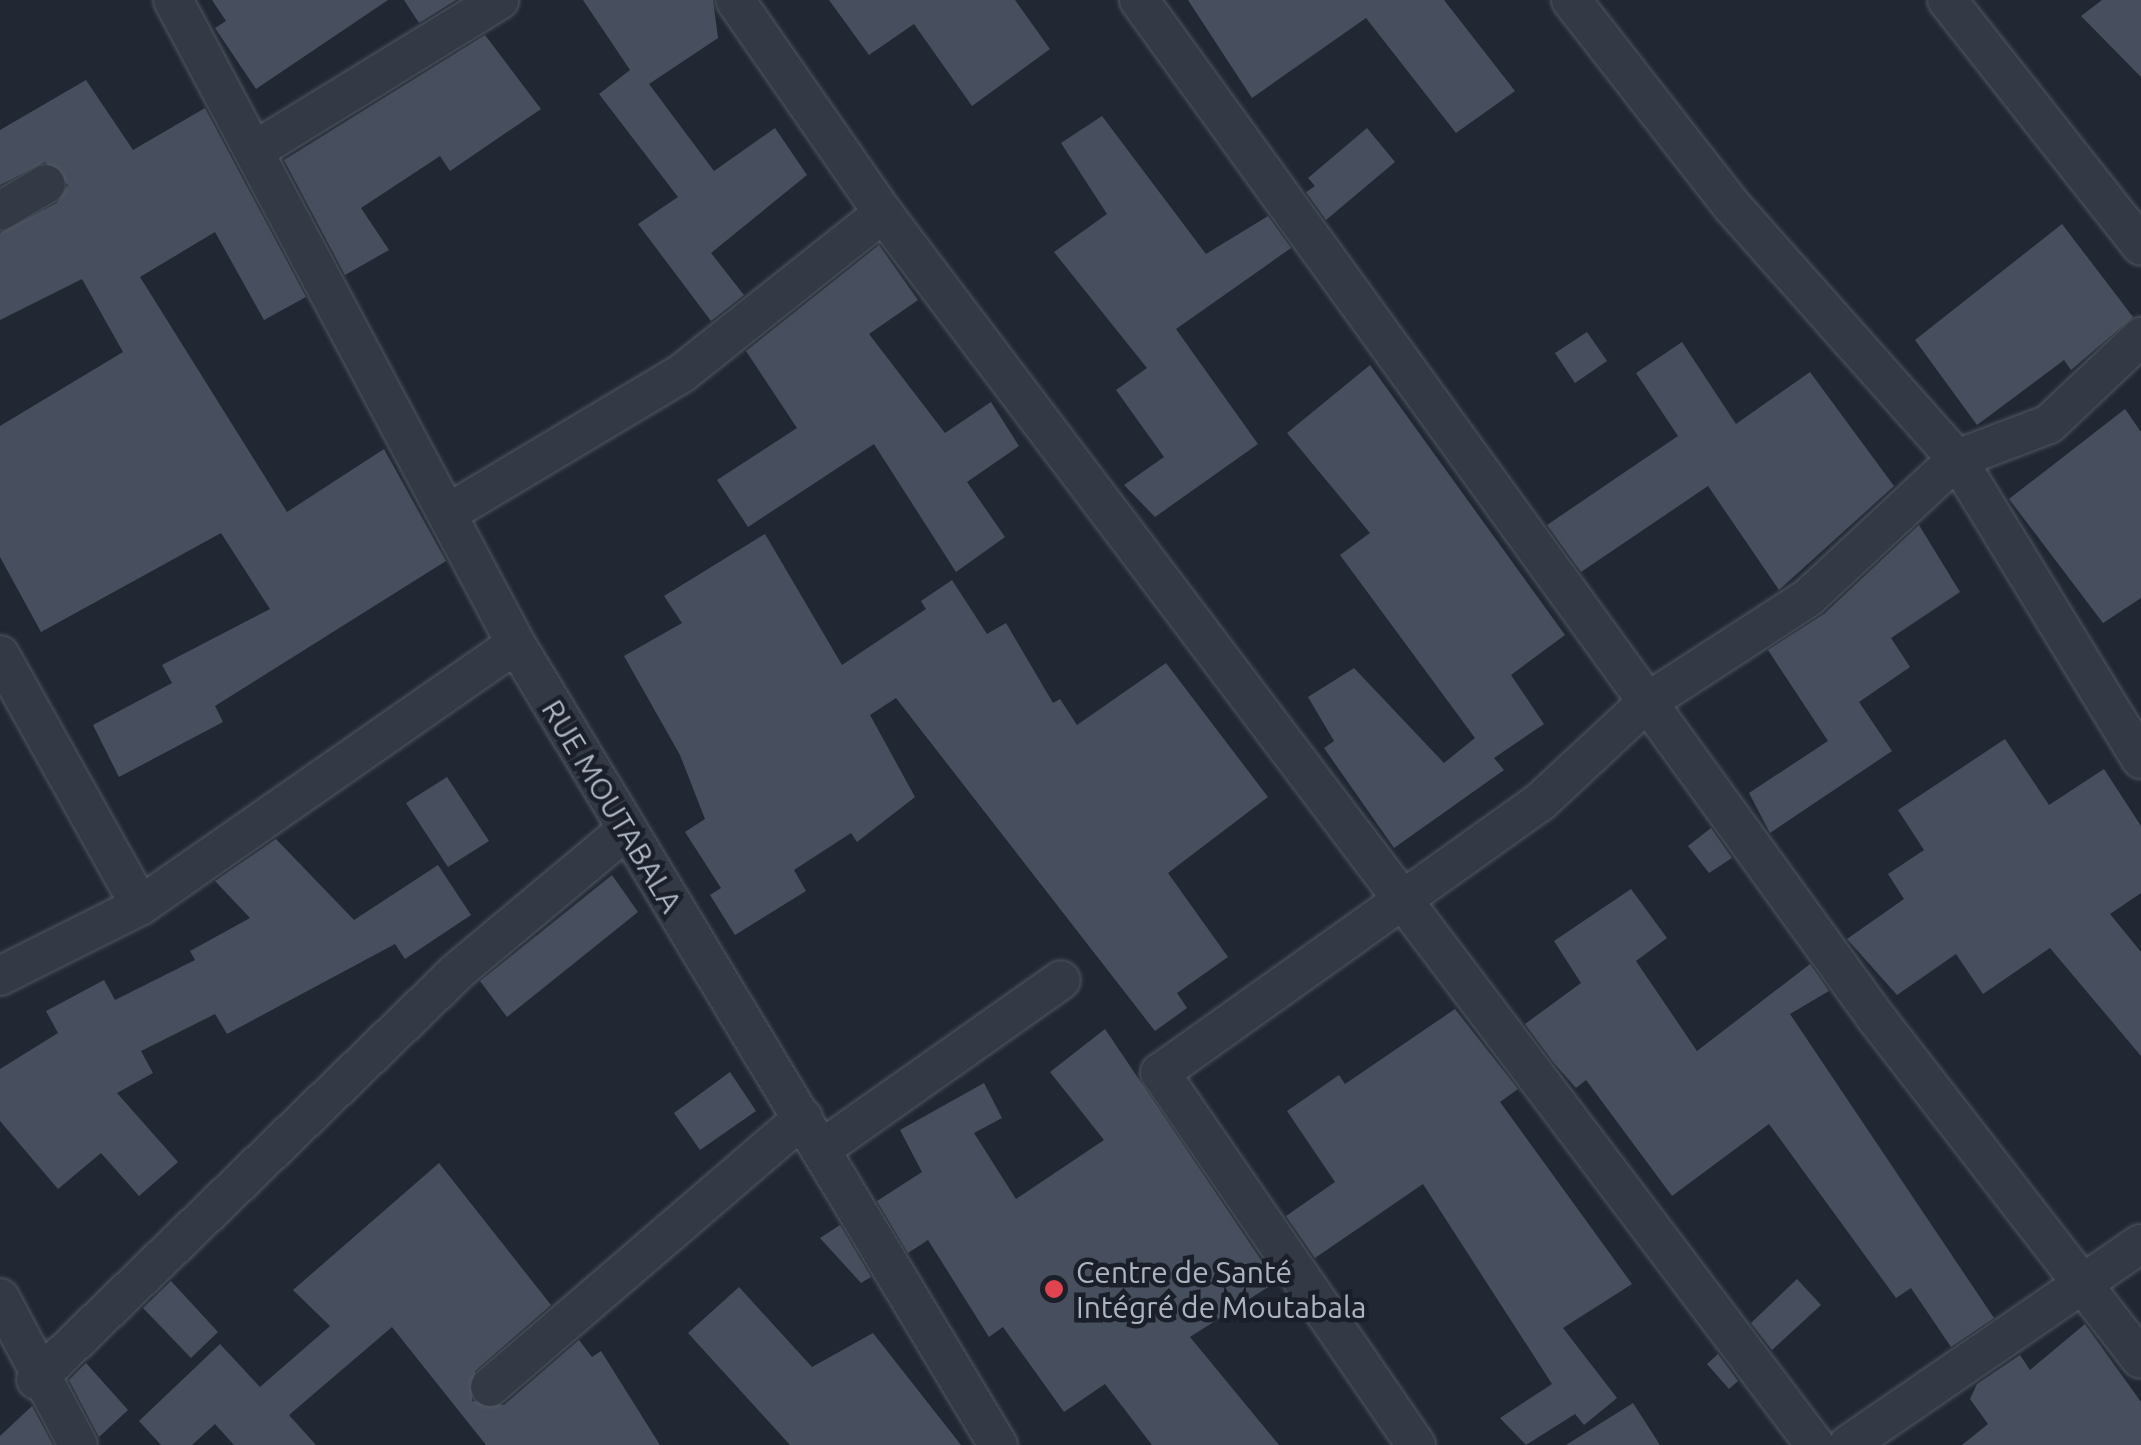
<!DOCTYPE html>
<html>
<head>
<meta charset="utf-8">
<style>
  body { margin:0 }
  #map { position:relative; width:2141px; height:1445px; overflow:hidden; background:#212834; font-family:Ubuntu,sans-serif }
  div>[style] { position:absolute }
  .building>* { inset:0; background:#474f5e }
  .roads { filter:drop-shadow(0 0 2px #525863) drop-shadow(0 0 2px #525863) }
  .minor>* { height:38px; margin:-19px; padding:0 19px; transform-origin:19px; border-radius:19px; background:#343a45 }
  .dots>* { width:28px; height:28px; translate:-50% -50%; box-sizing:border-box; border:5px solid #1a1f29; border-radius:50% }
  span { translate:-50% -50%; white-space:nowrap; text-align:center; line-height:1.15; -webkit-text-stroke:9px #1a1f29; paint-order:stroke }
  .street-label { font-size:30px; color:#aeb5c2 }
  .poi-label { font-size:30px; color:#aeb5c2 }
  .left { translate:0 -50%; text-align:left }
</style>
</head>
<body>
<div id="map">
  <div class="building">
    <div style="clip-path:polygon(212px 0,388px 0,256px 89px,215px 28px,226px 21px)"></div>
    <div style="clip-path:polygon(404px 0,456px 0,419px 23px)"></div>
    <div style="clip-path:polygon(583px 0,713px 0,718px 38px,649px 84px,714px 171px,775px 128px,807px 175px,711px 253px,744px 295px,711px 321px,638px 224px,678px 197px,599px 94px,630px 70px)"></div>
    <div style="clip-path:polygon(829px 0,1015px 0,1050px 49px,972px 106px,914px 24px,869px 55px)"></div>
    <div style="clip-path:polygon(1188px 0,1444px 0,1515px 91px,1456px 133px,1366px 18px,1252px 98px)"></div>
    <div style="clip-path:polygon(2102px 0,2141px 0,2141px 77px,2081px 16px)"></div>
    <div style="clip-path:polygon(485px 35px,541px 109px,450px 171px,440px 156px,361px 208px,389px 250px,345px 275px,284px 160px)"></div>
    <div style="clip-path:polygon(86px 80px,133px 150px,205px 108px,306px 297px,264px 320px,215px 232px,140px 277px,287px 512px,384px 449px,446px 561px,215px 706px,223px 722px,119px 777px,93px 725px,172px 683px,162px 665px,270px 609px,221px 533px,41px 632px,0 557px,0 426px,123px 352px,82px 279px,0 320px,0 233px,57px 203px,68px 185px,45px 162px,0 185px,0 130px)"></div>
    <div style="clip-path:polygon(1102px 116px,1206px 254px,1268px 216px,1291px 248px,1176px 329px,1258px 444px,1155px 517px,1124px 485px,1164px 457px,1116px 390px,1147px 368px,1054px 252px,1107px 214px,1061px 143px)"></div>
    <div style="clip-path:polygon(1367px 128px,1395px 162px,1326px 220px,1306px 192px,1315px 186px,1308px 178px)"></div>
    <div style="clip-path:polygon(2062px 224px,2133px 317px,2071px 370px,2064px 360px,1977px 425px,1915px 340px)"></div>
    <div style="clip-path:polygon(879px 245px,918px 300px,869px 334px,945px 433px,991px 402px,1019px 446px,967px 482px,1005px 537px,956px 572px,874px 444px,748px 527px,717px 480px,797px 428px,746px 351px)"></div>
    <div style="clip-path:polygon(1587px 332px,1607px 361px,1575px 383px,1555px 353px)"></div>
    <div style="clip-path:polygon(1682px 342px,1736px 424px,1810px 372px,1894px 486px,1779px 590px,1708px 486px,1581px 572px,1547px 525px,1678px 436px,1636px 373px)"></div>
    <div style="clip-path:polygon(1370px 365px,1565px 635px,1511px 675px,1544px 724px,1494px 758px,1504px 770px,1394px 848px,1324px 748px,1334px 741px,1308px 697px,1354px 668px,1444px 763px,1475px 738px,1340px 555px,1370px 533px,1287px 433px)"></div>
    <div style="clip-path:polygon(2125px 409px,2141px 432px,2141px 598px,2103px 623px,2009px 499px)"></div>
    <div style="clip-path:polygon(1919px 525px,1960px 592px,1891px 638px,1910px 667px,1859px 702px,1892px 751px,1770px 833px,1749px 793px,1828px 741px,1768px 650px,1824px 614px)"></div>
    <div style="clip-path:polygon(765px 534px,842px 665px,926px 609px,921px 601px,952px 580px,987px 634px,1006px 623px,1053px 703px,1060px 699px,1077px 725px,1166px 663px,1268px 797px,1168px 873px,1228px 957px,1177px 993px,1187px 1008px,1155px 1031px,896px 698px,870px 715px,915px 797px,857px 842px,851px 833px,794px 870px,806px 891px,735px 935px,710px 895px,721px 888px,685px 832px,705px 819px,680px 755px,624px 656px,682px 623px,664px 596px)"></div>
    <div style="clip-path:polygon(2005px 739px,2049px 805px,2104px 769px,2141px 826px,2141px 893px,2110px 914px,2141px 952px,2141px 1056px,2050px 948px,1983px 994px,1956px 954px,1897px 995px,1847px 939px,1904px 899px,1888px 874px,1924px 850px,1898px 810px)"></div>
    <div style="clip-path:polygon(447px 777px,489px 841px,448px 867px,406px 803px)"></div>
    <div style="clip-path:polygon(1711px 828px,1732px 858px,1709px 873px,1688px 846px)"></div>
    <div style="clip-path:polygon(276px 839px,354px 920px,438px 865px,471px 915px,405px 959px,395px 944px,227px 1034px,215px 1014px,141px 1051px,153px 1073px,117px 1093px,178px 1162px,139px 1196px,101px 1153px,58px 1189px,0 1121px,0 1069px,58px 1033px,46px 1011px,104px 980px,115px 1000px,195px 960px,190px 951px,250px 918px,215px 881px)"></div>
    <div style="clip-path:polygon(612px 875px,638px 912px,507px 1017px,480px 981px)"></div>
    <div style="clip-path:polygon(1631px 889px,1667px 938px,1636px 961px,1697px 1051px,1810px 964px,1829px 991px,1790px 1014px,1994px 1318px,1951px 1347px,1911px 1288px,1896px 1298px,1769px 1124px,1672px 1196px,1586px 1080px,1576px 1088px,1554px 1063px,1525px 1024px,1581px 983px,1554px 941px)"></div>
    <div style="clip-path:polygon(1455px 1009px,1518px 1089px,1500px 1102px,1632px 1284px,1563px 1328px,1617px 1398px,1584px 1425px,1575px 1414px,1526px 1445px,1500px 1418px,1552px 1384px,1423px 1184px,1315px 1258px,1286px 1216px,1335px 1182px,1287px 1111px,1339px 1075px,1345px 1084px)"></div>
    <div style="clip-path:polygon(1105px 1029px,1276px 1282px,1190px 1337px,1279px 1445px,1152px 1445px,1105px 1384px,1064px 1412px,1003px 1327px,989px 1337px,928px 1240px,908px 1253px,877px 1201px,922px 1172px,900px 1130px,984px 1083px,1002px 1118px,974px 1133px,1016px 1199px,1104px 1140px,1050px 1072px)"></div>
    <div style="clip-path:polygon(730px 1072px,756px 1111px,700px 1150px,674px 1113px)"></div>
    <div style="clip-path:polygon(439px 1163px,551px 1305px,475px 1371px,472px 1401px,504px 1405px,579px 1340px,592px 1357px,601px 1351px,660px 1445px,486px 1445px,392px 1327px,289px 1415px,316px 1445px,234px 1445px,215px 1424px,192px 1445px,161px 1445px,139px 1421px,220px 1344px,260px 1387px,330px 1326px,293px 1290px)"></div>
    <div style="clip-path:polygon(840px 1225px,871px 1277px,861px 1283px,820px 1238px)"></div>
    <div style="clip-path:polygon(1797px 1279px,1821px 1305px,1772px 1350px,1751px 1323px)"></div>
    <div style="clip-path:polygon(171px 1281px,218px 1332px,191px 1358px,143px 1308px)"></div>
    <div style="clip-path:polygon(739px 1287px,812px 1367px,873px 1333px,961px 1445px,790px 1445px,688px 1333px)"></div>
    <div style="clip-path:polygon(2085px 1324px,2141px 1402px,2141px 1445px,1962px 1445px,1988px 1424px,1970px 1399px,1977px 1384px,2020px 1355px,2030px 1370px)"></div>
    <div style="clip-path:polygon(1718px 1354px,1738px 1381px,1729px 1389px,1707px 1364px)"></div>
    <div style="clip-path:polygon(86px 1363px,128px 1410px,99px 1437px,69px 1380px)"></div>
    <div style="clip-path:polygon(1633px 1403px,1660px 1445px,1566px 1445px)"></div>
    <div style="clip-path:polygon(32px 1406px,53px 1445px,0 1445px,0 1436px)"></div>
  </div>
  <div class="roads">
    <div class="minor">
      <div style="left:173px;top:0;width:730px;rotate:61.96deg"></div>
      <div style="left:516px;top:644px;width:935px;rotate:58.96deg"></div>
      <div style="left:735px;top:0;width:259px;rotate:55.2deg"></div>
      <div style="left:883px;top:213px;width:1545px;rotate:52.89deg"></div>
      <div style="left:1139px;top:0;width:1258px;rotate:54.09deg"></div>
      <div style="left:1877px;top:1019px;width:430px;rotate:52.2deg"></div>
      <div style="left:1571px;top:0;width:261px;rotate:52deg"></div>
      <div style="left:1732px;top:206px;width:339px;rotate:48.4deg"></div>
      <div style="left:1957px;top:459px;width:352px;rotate:58.5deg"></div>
      <div style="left:1947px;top:0;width:313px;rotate:51.7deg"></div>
      <div style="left:254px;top:151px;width:288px;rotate:-31.6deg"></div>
      <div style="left:0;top:211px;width:53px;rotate:-30.4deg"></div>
      <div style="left:450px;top:512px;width:270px;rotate:-30.9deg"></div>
      <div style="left:682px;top:373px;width:257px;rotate:-38.5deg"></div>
      <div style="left:0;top:655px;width:287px;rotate:60.8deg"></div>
      <div style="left:0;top:976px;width:157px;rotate:-26.6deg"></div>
      <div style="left:140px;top:906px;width:458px;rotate:-34.9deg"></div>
      <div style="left:823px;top:1148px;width:291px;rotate:-35.2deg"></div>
      <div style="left:0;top:1298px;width:166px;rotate:62deg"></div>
      <div style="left:36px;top:1380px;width:589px;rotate:-44.11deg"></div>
      <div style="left:459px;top:970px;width:215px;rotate:-39.9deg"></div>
      <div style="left:490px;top:1387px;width:413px;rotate:-40.7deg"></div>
      <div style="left:1416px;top:1445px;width:452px;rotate:-124.5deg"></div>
      <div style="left:1160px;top:1073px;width:467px;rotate:-35.5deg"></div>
      <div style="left:1540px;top:802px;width:145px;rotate:-43deg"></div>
      <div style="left:1646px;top:703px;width:194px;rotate:-33deg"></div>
      <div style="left:1809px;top:597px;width:202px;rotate:-43deg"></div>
      <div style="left:1957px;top:459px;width:98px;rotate:-20.8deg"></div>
      <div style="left:2049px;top:424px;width:127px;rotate:-43.4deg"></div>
      <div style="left:1848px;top:1445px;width:355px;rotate:-34.5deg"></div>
    </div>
  </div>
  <div class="dots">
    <div style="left:1054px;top:1289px;background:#e0444e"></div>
  </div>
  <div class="street-label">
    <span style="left:612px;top:806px;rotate:59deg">RUE MOUTABALA</span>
  </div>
  <div class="poi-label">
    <span class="left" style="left:1076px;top:1289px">Centre de Santé<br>Intégré de Moutabala</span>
  </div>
</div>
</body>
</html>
